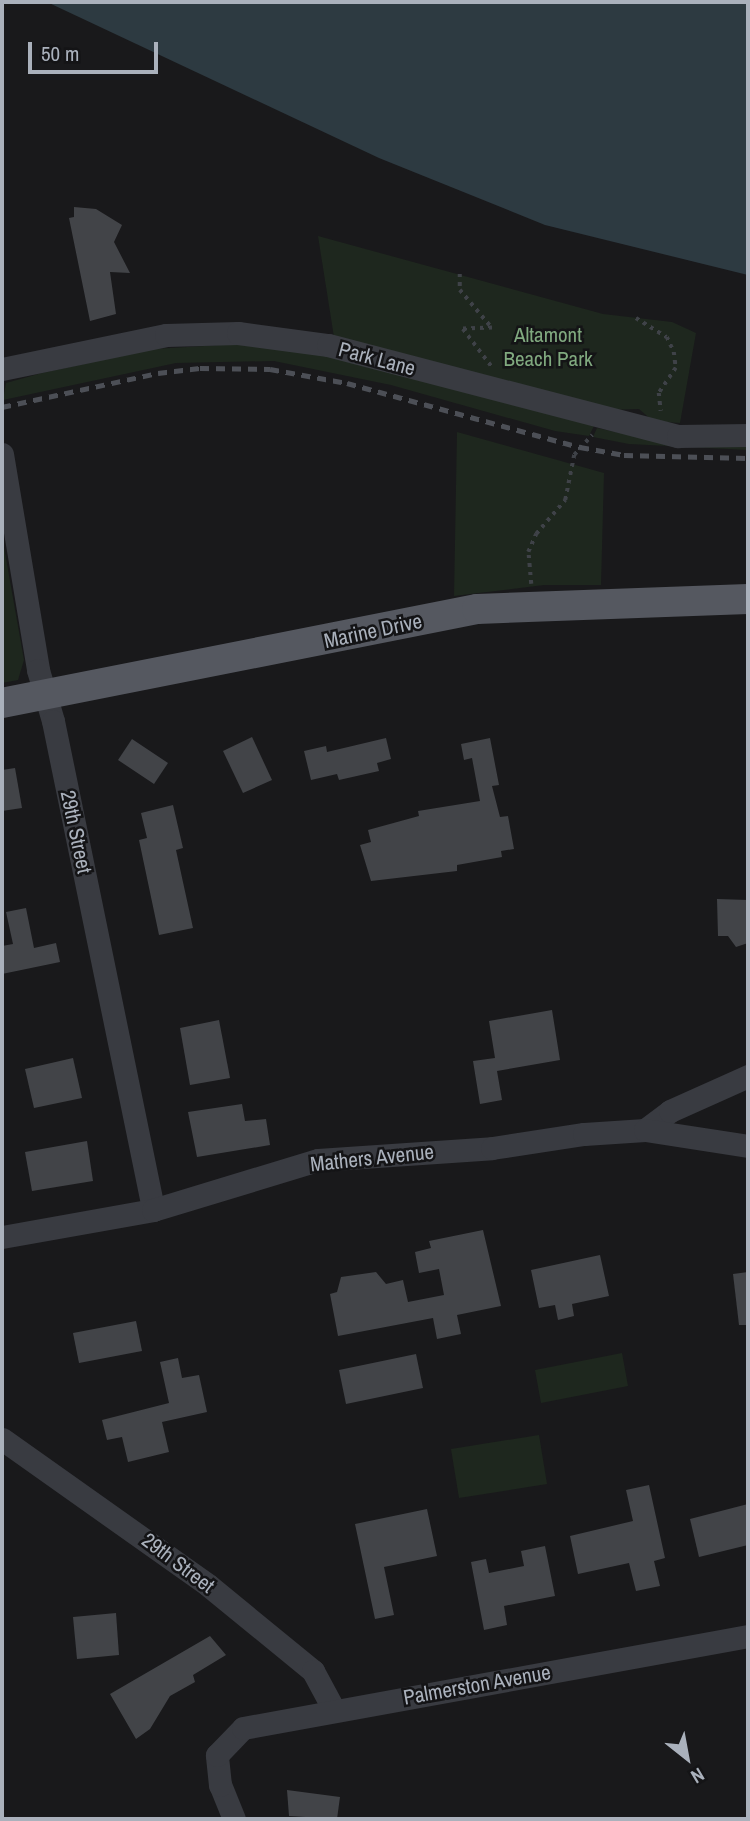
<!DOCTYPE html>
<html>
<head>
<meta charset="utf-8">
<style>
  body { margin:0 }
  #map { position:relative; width:750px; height:1821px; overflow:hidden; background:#19191b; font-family:"Archivo Narrow",sans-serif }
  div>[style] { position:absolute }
  .green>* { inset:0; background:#1e271e }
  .water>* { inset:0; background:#2d3a41 }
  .building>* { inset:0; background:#424448 }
  .path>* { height:3.5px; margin-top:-1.75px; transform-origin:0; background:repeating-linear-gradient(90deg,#3f4248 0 3.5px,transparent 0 8.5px) }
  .minor>* { height:23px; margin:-11.5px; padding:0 11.5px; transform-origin:11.5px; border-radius:11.5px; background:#393b41 }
  .major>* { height:30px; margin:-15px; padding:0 15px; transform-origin:15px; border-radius:15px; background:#555860 }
  .rail>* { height:5px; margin-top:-2.5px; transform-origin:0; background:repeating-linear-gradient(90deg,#4c4f56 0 9px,transparent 0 16px) }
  span { translate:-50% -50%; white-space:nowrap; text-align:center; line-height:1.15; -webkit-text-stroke:5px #141416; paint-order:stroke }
  .park-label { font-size:21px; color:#80a97f }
  .street-label { font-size:21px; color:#aab1bc }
  .frame { position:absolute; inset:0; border:4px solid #aab1bc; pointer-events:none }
  .north { position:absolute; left:652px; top:1723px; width:70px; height:70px; -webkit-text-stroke:5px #141416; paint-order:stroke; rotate:149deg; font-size:19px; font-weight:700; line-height:28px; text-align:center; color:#aab1bc }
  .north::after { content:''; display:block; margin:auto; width:24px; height:32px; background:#aab1bc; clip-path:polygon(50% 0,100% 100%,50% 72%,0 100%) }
  .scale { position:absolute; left:28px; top:42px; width:130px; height:32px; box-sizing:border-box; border:4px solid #aab1bc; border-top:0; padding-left:9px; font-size:21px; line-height:24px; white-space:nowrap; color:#aab1bc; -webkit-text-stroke:5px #141416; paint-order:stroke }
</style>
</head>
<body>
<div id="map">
  <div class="green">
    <div style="clip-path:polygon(318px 236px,603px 314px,672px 322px,696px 333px,680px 423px,653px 421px,639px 409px,605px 410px,334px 337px)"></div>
    <div style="clip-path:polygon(258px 343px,324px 351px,594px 426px,589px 436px,555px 431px,391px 385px,274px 361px,176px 363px,3px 400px,6px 383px,42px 373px,153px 349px)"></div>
    <div style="clip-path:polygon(597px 428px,630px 435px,748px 442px,748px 450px,629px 444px,593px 437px)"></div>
    <div style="clip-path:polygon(457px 432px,604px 473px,601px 585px,544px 585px,454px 596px)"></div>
    <div style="clip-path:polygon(2px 536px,24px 660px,18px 680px,2px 683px)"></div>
    <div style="clip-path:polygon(622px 1353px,628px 1386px,541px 1403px,535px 1370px)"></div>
    <div style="clip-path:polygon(539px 1435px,547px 1484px,459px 1498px,451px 1449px)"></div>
  </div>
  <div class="water">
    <div style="clip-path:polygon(47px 2px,748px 2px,748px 275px,545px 225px,379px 158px)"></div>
  </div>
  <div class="building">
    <div style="clip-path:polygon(74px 207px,96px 209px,122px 225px,114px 242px,130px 273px,110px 272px,116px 314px,90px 321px,69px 218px,74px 217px)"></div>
    <div style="clip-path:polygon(252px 737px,272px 780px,243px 793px,223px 751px)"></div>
    <div style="clip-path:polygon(386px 738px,391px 759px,377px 763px,379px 771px,339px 780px,337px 774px,311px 780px,304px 751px,326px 746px,327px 752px)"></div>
    <div style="clip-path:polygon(490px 738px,499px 785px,492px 786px,500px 817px,508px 816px,514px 849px,501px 851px,502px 857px,457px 865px,457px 871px,371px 881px,360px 845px,371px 842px,368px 830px,419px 816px,418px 811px,480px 801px,472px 758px,464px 760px,461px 744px)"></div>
    <div style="clip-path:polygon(132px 739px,168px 763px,154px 784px,118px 760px)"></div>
    <div style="clip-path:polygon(15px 768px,22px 808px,2px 811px,2px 770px)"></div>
    <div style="clip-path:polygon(173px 805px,183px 848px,176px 850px,193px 928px,159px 935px,139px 840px,147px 838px,141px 813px)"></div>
    <div style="clip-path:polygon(717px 899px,748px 900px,748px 943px,736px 947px,728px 936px,718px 936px)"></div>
    <div style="clip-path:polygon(26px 908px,34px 948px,56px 943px,60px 962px,2px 974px,2px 946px,13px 944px,6px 912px)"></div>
    <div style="clip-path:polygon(552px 1010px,560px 1060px,497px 1071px,502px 1100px,480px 1104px,473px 1061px,495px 1058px,489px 1021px)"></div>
    <div style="clip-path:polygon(219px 1020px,230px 1078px,190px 1085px,180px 1028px)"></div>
    <div style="clip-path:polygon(73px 1058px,82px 1098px,34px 1108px,25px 1069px)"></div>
    <div style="clip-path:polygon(242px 1104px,245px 1121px,266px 1119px,270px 1145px,197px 1157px,188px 1112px)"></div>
    <div style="clip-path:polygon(87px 1141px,93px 1181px,32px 1191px,25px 1152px)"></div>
    <div style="clip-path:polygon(483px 1230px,501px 1306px,457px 1315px,461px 1334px,437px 1339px,433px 1318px,338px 1336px,330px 1294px,337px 1292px,341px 1277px,376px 1272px,386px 1284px,403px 1280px,408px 1302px,444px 1295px,439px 1269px,419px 1273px,415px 1252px,431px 1248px,429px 1241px)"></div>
    <div style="clip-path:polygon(600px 1255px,609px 1296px,572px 1304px,574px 1316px,558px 1320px,555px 1305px,539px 1308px,531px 1270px)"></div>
    <div style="clip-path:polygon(748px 1272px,748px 1325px,739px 1325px,733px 1274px)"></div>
    <div style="clip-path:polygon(136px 1321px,142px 1351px,79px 1363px,73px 1333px)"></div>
    <div style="clip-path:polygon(416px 1354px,423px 1388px,346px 1404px,339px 1370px)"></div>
    <div style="clip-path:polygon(178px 1358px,182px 1378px,199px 1375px,207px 1412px,162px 1422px,169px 1452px,128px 1462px,122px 1437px,107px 1440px,102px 1420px,169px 1403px,160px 1362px)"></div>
    <div style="clip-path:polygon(649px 1485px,665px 1558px,654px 1561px,660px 1586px,636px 1591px,629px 1563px,578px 1574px,570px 1536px,633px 1521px,626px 1490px)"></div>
    <div style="clip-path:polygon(748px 1504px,748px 1545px,699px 1557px,690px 1519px)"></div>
    <div style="clip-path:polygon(427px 1509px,437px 1556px,384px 1567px,394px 1615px,375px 1619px,355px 1524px)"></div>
    <div style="clip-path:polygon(545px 1546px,555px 1596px,504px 1606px,507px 1625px,484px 1630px,471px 1562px,486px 1559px,489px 1573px,524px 1566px,521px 1551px)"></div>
    <div style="clip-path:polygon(116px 1613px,119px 1655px,77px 1659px,73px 1617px)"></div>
    <div style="clip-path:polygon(210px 1636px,226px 1655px,193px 1675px,195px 1682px,170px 1696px,150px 1729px,136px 1739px,110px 1694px)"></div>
    <div style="clip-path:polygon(287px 1790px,340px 1797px,337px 1819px,289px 1816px)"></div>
  </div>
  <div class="path">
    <div style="left:460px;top:274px;width:16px;rotate:90deg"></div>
    <div style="left:460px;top:290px;width:50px;rotate:49.9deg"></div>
    <div style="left:492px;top:328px;width:29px;rotate:178deg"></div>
    <div style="left:463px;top:329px;width:48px;rotate:52.7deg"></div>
    <div style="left:636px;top:318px;width:36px;rotate:32deg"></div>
    <div style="left:667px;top:337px;width:17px;rotate:65deg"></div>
    <div style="left:674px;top:352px;width:16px;rotate:83deg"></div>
    <div style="left:676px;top:368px;width:30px;rotate:124deg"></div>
    <div style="left:659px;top:393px;width:18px;rotate:84deg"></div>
    <div style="left:531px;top:584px;width:32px;rotate:-95deg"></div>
    <div style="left:528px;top:552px;width:20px;rotate:-66deg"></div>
    <div style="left:536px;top:534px;width:45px;rotate:-49.5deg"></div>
    <div style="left:565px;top:500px;width:46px;rotate:-78.7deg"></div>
    <div style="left:574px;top:455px;width:27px;rotate:-48deg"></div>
  </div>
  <div class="minor">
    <div style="left:2px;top:369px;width:167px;rotate:-11.7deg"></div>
    <div style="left:166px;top:335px;width:72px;rotate:-1.6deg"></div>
    <div style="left:238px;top:333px;width:91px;rotate:7.6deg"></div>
    <div style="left:328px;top:345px;width:362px;rotate:14.6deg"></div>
    <div style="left:678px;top:436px;width:70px;rotate:-0.8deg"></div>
    <div style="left:2px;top:454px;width:219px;rotate:80.5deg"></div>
    <div style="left:38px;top:670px;width:53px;rotate:73.6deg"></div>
    <div style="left:53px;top:721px;width:499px;rotate:78.4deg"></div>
    <div style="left:645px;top:1130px;width:31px;rotate:-37deg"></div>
    <div style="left:670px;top:1111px;width:85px;rotate:-24.2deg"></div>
    <div style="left:2px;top:1237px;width:153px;rotate:-10.1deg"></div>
    <div style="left:153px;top:1210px;width:172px;rotate:-16.9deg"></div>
    <div style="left:318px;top:1160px;width:174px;rotate:-3.9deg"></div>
    <div style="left:492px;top:1148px;width:93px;rotate:-8.7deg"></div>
    <div style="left:584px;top:1134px;width:61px;rotate:-3.8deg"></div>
    <div style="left:645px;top:1130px;width:104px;rotate:8.8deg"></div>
    <div style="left:2px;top:1439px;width:252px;rotate:35.3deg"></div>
    <div style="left:208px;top:1585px;width:136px;rotate:39.3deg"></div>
    <div style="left:313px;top:1671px;width:44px;rotate:61.7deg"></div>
    <div style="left:234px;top:1819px;width:37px;rotate:-112deg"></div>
    <div style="left:220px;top:1785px;width:30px;rotate:-96deg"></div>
    <div style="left:217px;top:1755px;width:37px;rotate:-46deg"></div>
    <div style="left:243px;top:1728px;width:513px;rotate:-10.32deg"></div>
  </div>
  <div class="major">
    <div style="left:2px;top:703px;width:484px;rotate:-11.2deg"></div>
    <div style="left:477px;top:609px;width:271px;rotate:-2.1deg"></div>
  </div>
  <div class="rail">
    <div style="left:2px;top:407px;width:160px;rotate:-12.3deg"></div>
    <div style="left:158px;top:373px;width:42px;rotate:-6.8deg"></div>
    <div style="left:200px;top:368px;width:70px;rotate:0.8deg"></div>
    <div style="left:270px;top:369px;width:78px;rotate:10.3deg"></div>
    <div style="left:347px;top:383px;width:242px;rotate:15.4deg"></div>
    <div style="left:580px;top:447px;width:45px;rotate:10.3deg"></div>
    <div style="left:624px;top:455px;width:124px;rotate:1.4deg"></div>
  </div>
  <div class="park-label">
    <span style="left:548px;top:347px">Altamont<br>Beach Park</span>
  </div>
  <div class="street-label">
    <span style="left:377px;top:359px;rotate:15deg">Park Lane</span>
    <span style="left:373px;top:631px;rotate:-12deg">Marine Drive</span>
    <span style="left:76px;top:832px;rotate:78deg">29th Street</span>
    <span style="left:372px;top:1158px;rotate:-6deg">Mathers Avenue</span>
    <span style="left:178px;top:1563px;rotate:37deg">29th Street</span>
    <span style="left:477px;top:1685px;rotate:-10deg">Palmerston Avenue</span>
  </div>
  <div class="frame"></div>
  <div class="north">N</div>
  <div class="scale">50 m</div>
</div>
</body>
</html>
